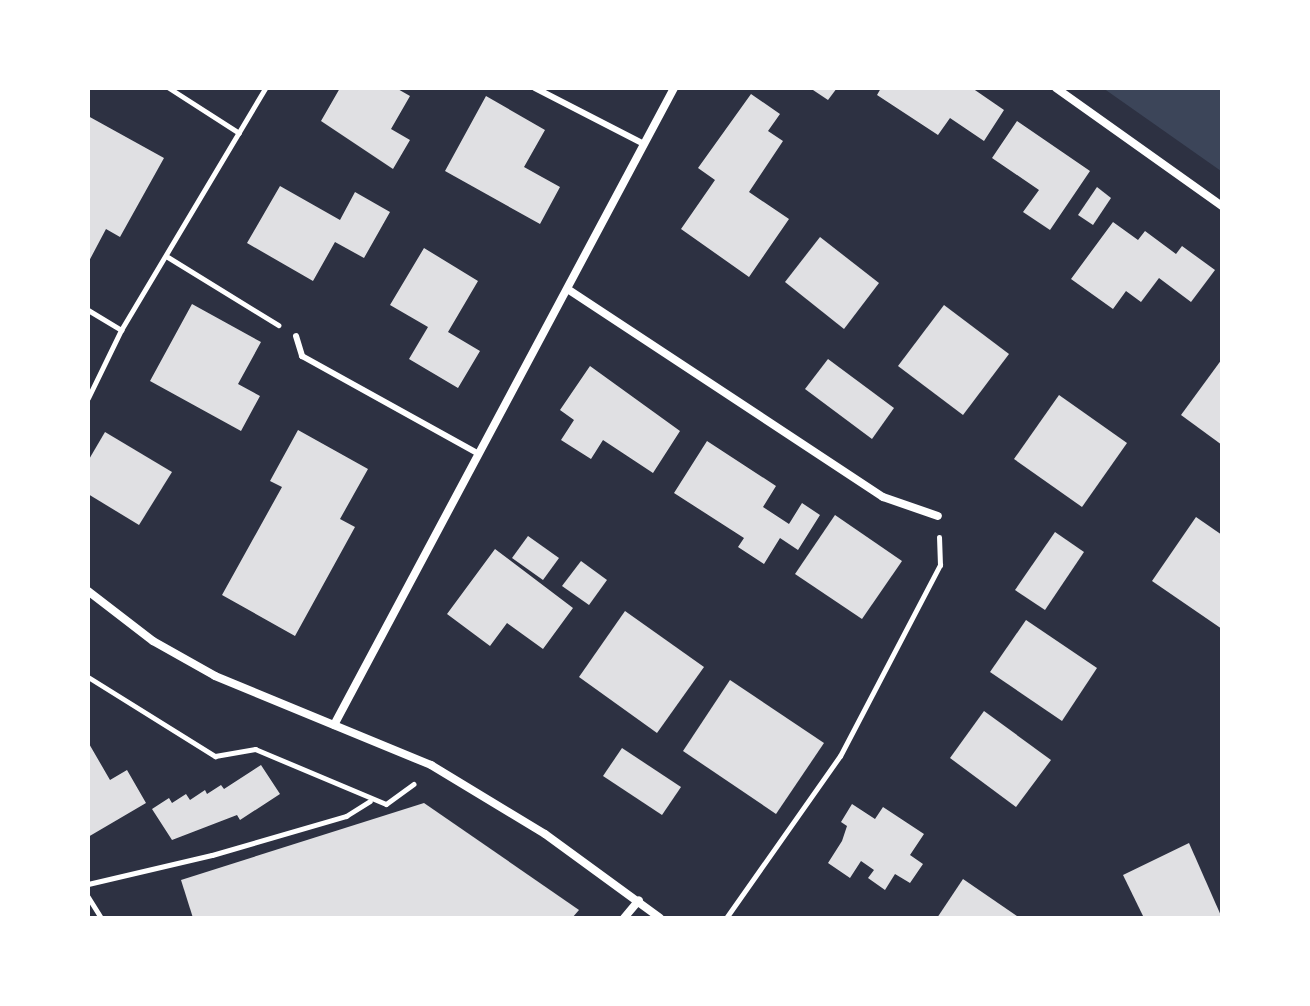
<!DOCTYPE html>
<html>
<head>
<meta charset="utf-8">
<style>
  body { margin:0 }
  #map { position:relative; width:1310px; height:1006px; overflow:hidden; background:#2d3142; font-family:Mulish,sans-serif }
  div>[style] { position:absolute }
  .green>* { inset:0; background:#3c4559 }
  .building>* { inset:0; background:#e0e0e3 }
  .path>* { height:5px; margin:-2.5px; padding:0 2.5px; transform-origin:2.5px; border-radius:2.5px; background:#fff }
  .service>* { height:6px; margin:-3px; padding:0 3px; transform-origin:3px; border-radius:3px; background:#fff }
  .minor>* { height:8px; margin:-4px; padding:0 4px; transform-origin:4px; border-radius:4px; background:#fff }
  span { translate:-50% -50%; white-space:nowrap; text-align:center; line-height:1.15; -webkit-text-stroke:6px #fff; paint-order:stroke }
  .frame { position:absolute; inset:0; border:90px solid #fff; pointer-events:none }
</style>
</head>
<body>
<div id="map">
  <div class="green">
    <div style="clip-path:polygon(1103px 88px,1222px 88px,1222px 172px,1221px 171px)"></div>
  </div>
  <div class="building">
    <div style="clip-path:polygon(340px 88px,396px 88px,410px 96px,391px 129px,410px 140px,393px 169px,321px 121px)"></div>
    <div style="clip-path:polygon(810px 88px,837px 88px,828px 100px)"></div>
    <div style="clip-path:polygon(881px 88px,972px 88px,1004px 110px,984px 141px,950px 118px,938px 135px,877px 95px)"></div>
    <div style="clip-path:polygon(751px 94px,780px 114px,768px 131px,783px 141px,749px 192px,789px 219px,749px 277px,681px 229px,715px 180px,698px 168px)"></div>
    <div style="clip-path:polygon(486px 96px,545px 130px,524px 167px,560px 187px,540px 224px,445px 171px)"></div>
    <div style="clip-path:polygon(88px 116px,164px 158px,120px 237px,106px 229px,88px 263px)"></div>
    <div style="clip-path:polygon(1017px 121px,1090px 171px,1050px 230px,1023px 212px,1039px 190px,992px 158px)"></div>
    <div style="clip-path:polygon(280px 186px,340px 220px,355px 192px,390px 212px,364px 258px,335px 242px,313px 281px,247px 243px)"></div>
    <div style="clip-path:polygon(1097px 187px,1111px 198px,1093px 225px,1078px 215px)"></div>
    <div style="clip-path:polygon(1113px 222px,1138px 240px,1145px 231px,1176px 254px,1182px 246px,1215px 270px,1191px 302px,1159px 278px,1141px 302px,1126px 291px,1113px 309px,1071px 279px)"></div>
    <div style="clip-path:polygon(820px 237px,879px 283px,844px 329px,785px 282px)"></div>
    <div style="clip-path:polygon(424px 248px,478px 281px,448px 332px,480px 351px,458px 388px,409px 359px,428px 327px,390px 305px)"></div>
    <div style="clip-path:polygon(192px 304px,261px 342px,238px 384px,260px 396px,241px 431px,150px 381px)"></div>
    <div style="clip-path:polygon(944px 305px,1009px 354px,963px 415px,898px 366px)"></div>
    <div style="clip-path:polygon(828px 359px,894px 408px,872px 439px,805px 389px)"></div>
    <div style="clip-path:polygon(1222px 359px,1222px 445px,1181px 415px)"></div>
    <div style="clip-path:polygon(590px 366px,680px 431px,653px 473px,603px 440px,591px 459px,561px 440px,574px 420px,560px 410px)"></div>
    <div style="clip-path:polygon(1059px 395px,1127px 443px,1082px 507px,1014px 459px)"></div>
    <div style="clip-path:polygon(298px 430px,368px 469px,340px 519px,355px 527px,295px 636px,222px 595px,282px 487px,270px 481px)"></div>
    <div style="clip-path:polygon(105px 432px,172px 472px,139px 525px,88px 494px,88px 461px)"></div>
    <div style="clip-path:polygon(707px 441px,776px 486px,763px 507px,789px 524px,802px 503px,820px 515px,798px 550px,780px 538px,764px 564px,738px 547px,744px 538px,674px 493px)"></div>
    <div style="clip-path:polygon(835px 515px,902px 561px,862px 619px,795px 574px)"></div>
    <div style="clip-path:polygon(1196px 517px,1222px 535px,1222px 629px,1152px 581px)"></div>
    <div style="clip-path:polygon(1055px 532px,1084px 552px,1045px 610px,1015px 590px)"></div>
    <div style="clip-path:polygon(528px 536px,559px 558px,543px 580px,512px 558px)"></div>
    <div style="clip-path:polygon(495px 549px,573px 608px,543px 649px,507px 623px,490px 646px,447px 614px)"></div>
    <div style="clip-path:polygon(581px 561px,607px 580px,589px 605px,562px 586px)"></div>
    <div style="clip-path:polygon(625px 611px,704px 667px,657px 733px,579px 677px)"></div>
    <div style="clip-path:polygon(1026px 620px,1097px 668px,1062px 721px,990px 672px)"></div>
    <div style="clip-path:polygon(730px 680px,824px 743px,776px 814px,683px 751px)"></div>
    <div style="clip-path:polygon(984px 711px,1051px 760px,1016px 807px,950px 758px)"></div>
    <div style="clip-path:polygon(88px 742px,110px 780px,127px 770px,146px 803px,88px 837px)"></div>
    <div style="clip-path:polygon(622px 748px,681px 787px,662px 815px,603px 776px)"></div>
    <div style="clip-path:polygon(261px 765px,280px 794px,240px 820px,237px 815px,172px 840px,152px 809px,169px 798px,172px 803px,186px 794px,190px 800px,205px 790px,207px 794px,221px 785px,224px 789px)"></div>
    <div style="clip-path:polygon(424px 803px,579px 910px,572px 918px,193px 918px,181px 880px)"></div>
    <div style="clip-path:polygon(852px 804px,875px 819px,883px 807px,924px 834px,910px 855px,923px 864px,910px 883px,895px 874px,885px 890px,868px 878px,874px 870px,861px 861px,850px 878px,828px 863px,842px 841px,847px 826px,841px 822px)"></div>
    <div style="clip-path:polygon(1189px 843px,1222px 918px,1144px 918px,1123px 875px)"></div>
    <div style="clip-path:polygon(963px 879px,1020px 918px,937px 918px)"></div>
  </div>
  <div class="path">
    <div style="left:169px;top:88px;width:83px;rotate:32.7deg"></div>
    <div style="left:166px;top:256px;width:132px;rotate:31.6deg"></div>
    <div style="left:88px;top:310px;width:39px;rotate:31deg"></div>
    <div style="left:88px;top:398px;width:76px;rotate:-64.1deg"></div>
    <div style="left:121px;top:330px;width:282px;rotate:-59.2deg"></div>
    <div style="left:88px;top:677px;width:150px;rotate:31.9deg"></div>
    <div style="left:215px;top:756px;width:41px;rotate:-9.9deg"></div>
    <div style="left:255px;top:749px;width:142px;rotate:22.8deg"></div>
    <div style="left:386px;top:804px;width:34px;rotate:-36deg"></div>
    <div style="left:88px;top:884px;width:127px;rotate:-13.2deg"></div>
    <div style="left:212px;top:855px;width:140px;rotate:-16.2deg"></div>
    <div style="left:346px;top:816px;width:28px;rotate:-32deg"></div>
    <div style="left:88px;top:897px;width:25px;rotate:58deg"></div>
    <div style="left:726px;top:918px;width:198px;rotate:-54.9deg"></div>
    <div style="left:840px;top:756px;width:216px;rotate:-62.4deg"></div>
    <div style="left:940px;top:565px;width:28px;rotate:-92deg"></div>
  </div>
  <div class="service">
    <div style="left:535px;top:88px;width:123px;rotate:27.2deg"></div>
    <div style="left:296px;top:336px;width:21px;rotate:73deg"></div>
    <div style="left:302px;top:356px;width:202px;rotate:29deg"></div>
  </div>
  <div class="minor">
    <div style="left:1056px;top:88px;width:204px;rotate:35.4deg"></div>
    <div style="left:569px;top:290px;width:376px;rotate:33.4deg"></div>
    <div style="left:883px;top:497px;width:58px;rotate:19.1deg"></div>
    <div style="left:88px;top:591px;width:82px;rotate:37.6deg"></div>
    <div style="left:153px;top:641px;width:71px;rotate:29.4deg"></div>
    <div style="left:215px;top:676px;width:234px;rotate:22.4deg"></div>
    <div style="left:431px;top:765px;width:133px;rotate:31.2deg"></div>
    <div style="left:545px;top:834px;width:142px;rotate:36.1deg"></div>
    <div style="left:334px;top:725px;width:722px;rotate:-61.91deg"></div>
    <div style="left:624px;top:918px;width:23px;rotate:-50deg"></div>
  </div>
  <div class="frame"></div>
</div>
</body>
</html>
